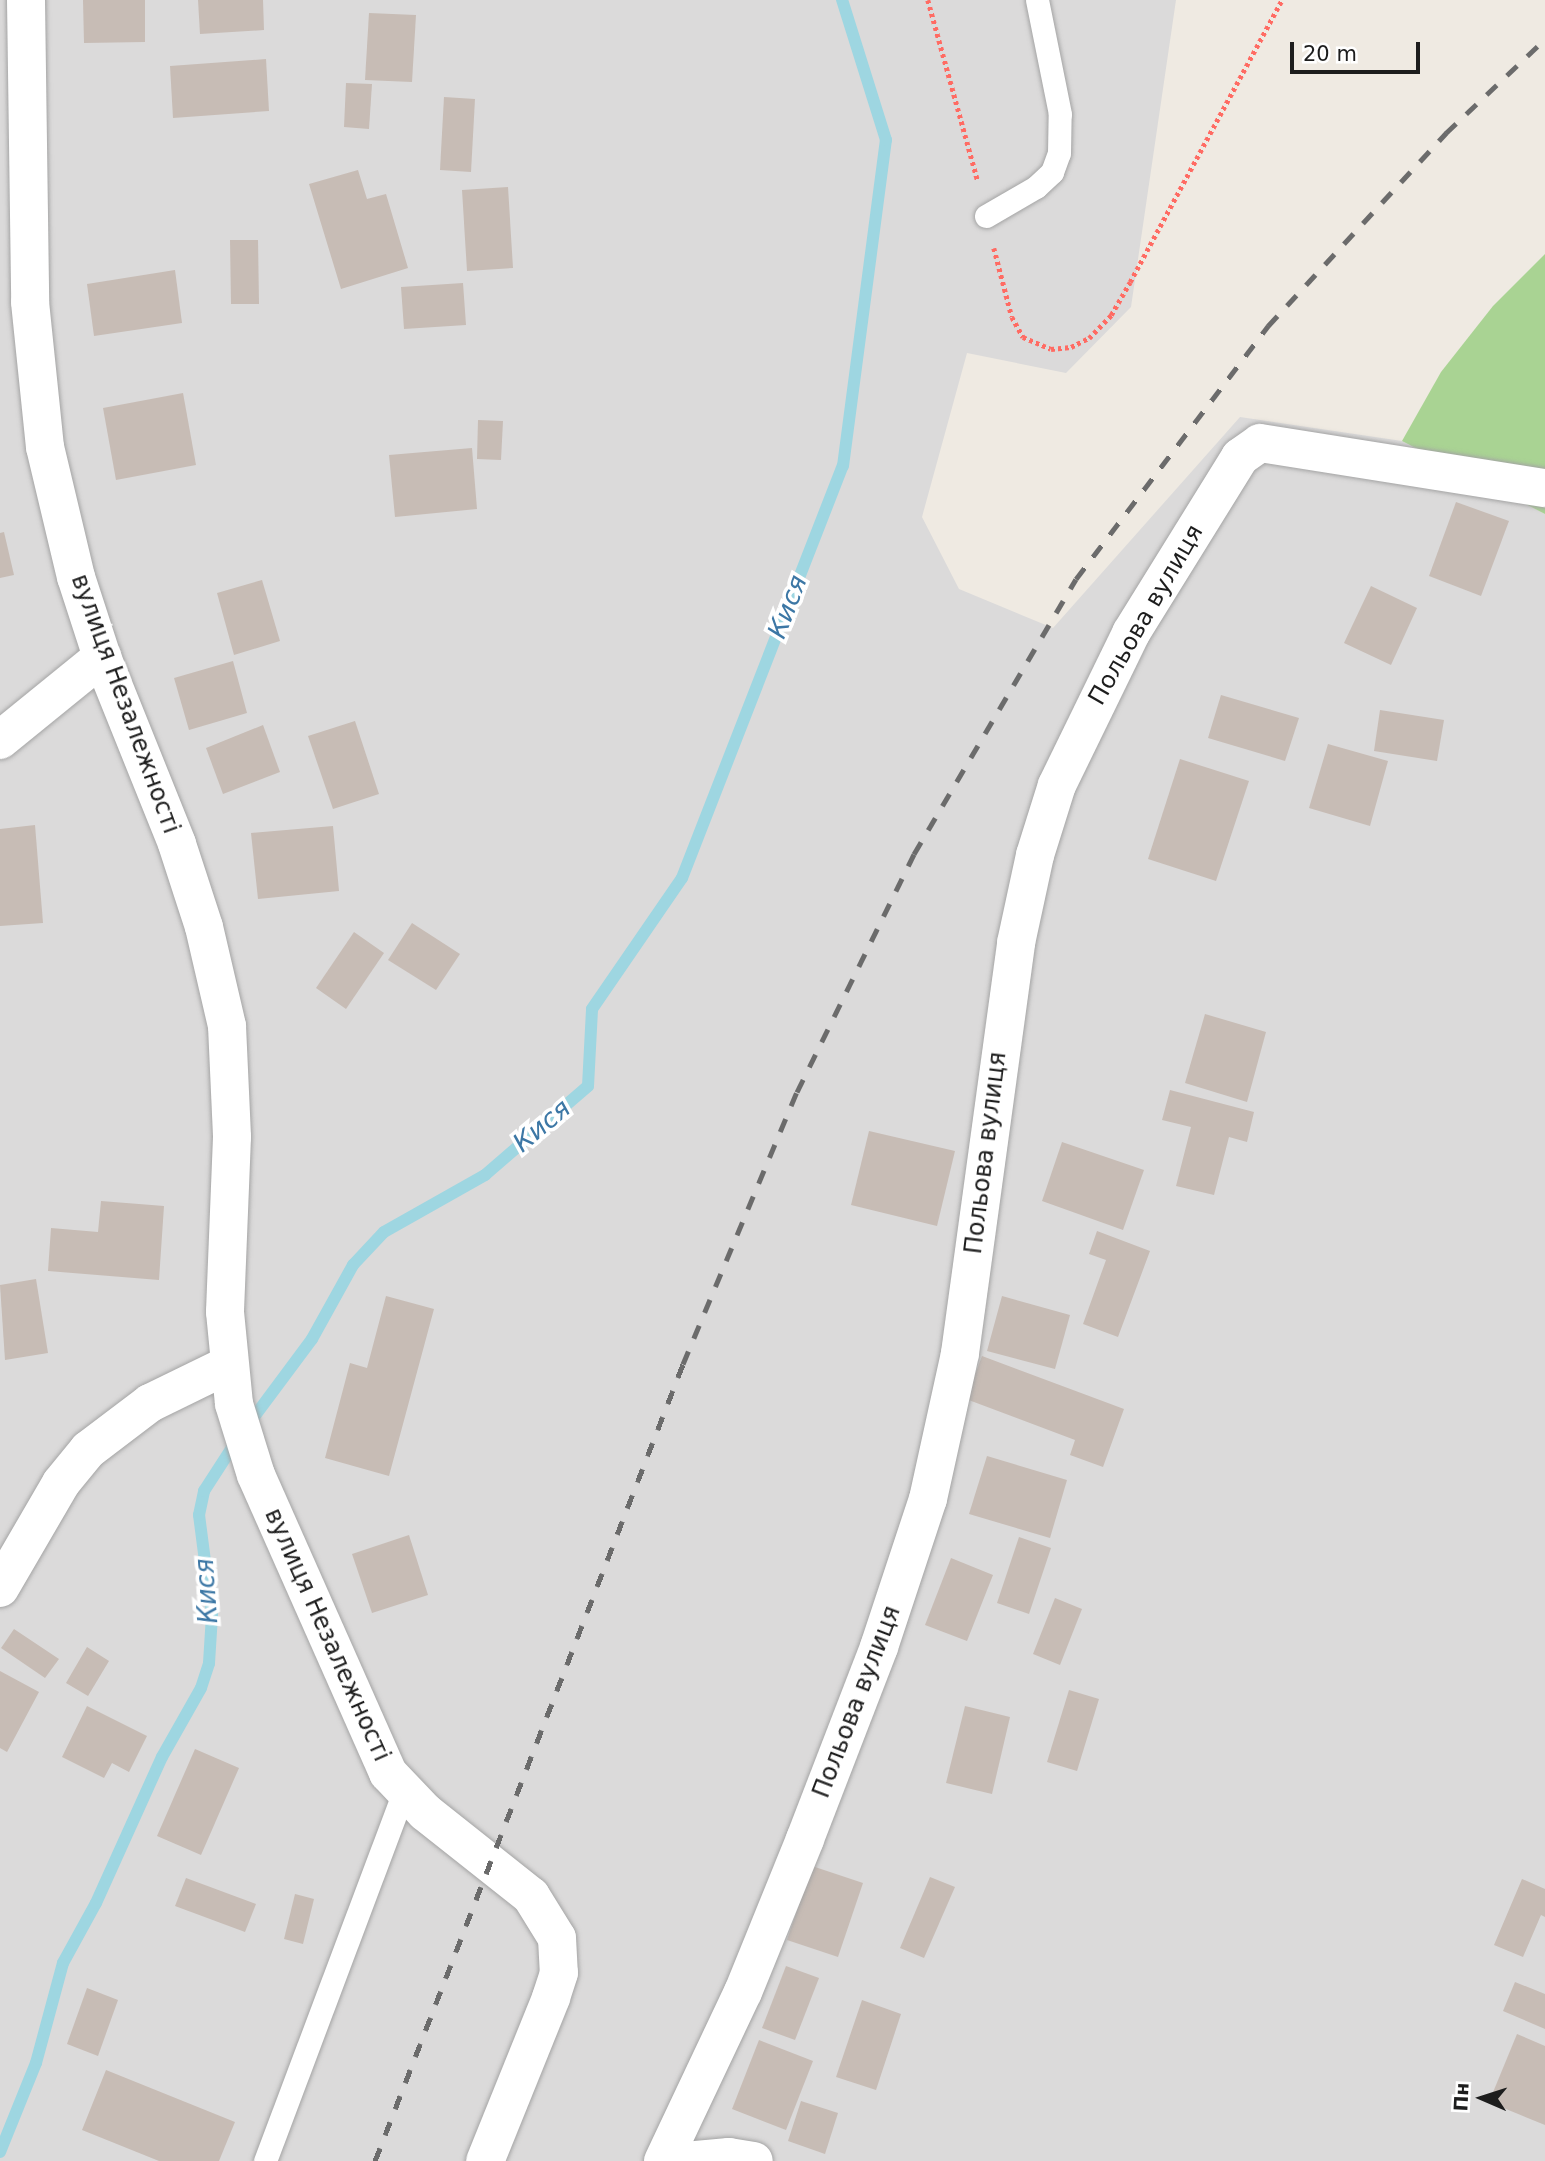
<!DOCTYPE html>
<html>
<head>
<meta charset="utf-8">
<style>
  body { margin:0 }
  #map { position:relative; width:1545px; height:2161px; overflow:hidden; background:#efeae2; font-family:"DejaVu Sans",sans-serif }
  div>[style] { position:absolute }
  .residential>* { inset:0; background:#dbdada }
  .forest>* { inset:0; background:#a9d393 }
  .stream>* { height:12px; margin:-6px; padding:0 6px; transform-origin:6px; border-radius:6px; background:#9ed6e1 }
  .building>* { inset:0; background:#c7bcb5 }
  .path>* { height:4.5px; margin-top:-2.25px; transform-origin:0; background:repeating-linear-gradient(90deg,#ff6b63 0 3.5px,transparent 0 7px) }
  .roads { filter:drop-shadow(0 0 2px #a4a4a4) drop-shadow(0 0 2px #a4a4a4) }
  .service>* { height:23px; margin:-11.5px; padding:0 11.5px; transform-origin:11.5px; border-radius:11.5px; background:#fff }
  .minor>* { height:38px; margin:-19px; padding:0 19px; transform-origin:19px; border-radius:19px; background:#fff }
  .tertiary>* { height:38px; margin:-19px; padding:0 19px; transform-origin:19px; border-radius:19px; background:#fff }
  .rail>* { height:5px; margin-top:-2.5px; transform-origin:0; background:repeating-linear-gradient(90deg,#6b6b6b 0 14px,transparent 0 28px) }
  span { translate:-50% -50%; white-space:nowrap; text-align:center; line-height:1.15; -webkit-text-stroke:7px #fff; paint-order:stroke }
  .street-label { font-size:24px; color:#1d1d1d }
  .water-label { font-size:26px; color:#3c77a5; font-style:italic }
  .north { position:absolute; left:1447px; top:2063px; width:70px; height:70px; -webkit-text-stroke:5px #fff; paint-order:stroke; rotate:273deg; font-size:19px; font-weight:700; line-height:28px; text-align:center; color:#1d1d1d }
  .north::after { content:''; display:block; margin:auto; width:24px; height:32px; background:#1d1d1d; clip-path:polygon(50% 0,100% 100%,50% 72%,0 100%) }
  .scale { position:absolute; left:1290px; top:42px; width:130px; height:32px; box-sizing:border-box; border:4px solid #1d1d1d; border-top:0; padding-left:9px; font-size:21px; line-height:24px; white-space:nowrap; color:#1d1d1d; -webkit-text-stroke:5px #fff; paint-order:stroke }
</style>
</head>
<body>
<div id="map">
  <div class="residential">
    <div style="clip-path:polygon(0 0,1176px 0,1131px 307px,1066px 373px,967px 353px,922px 517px,959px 589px,1053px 628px,1240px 417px,1402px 441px,1545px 514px,1545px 2161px,0 2161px)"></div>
  </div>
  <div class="forest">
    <div style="clip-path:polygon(1545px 254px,1545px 514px,1402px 441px,1441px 372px,1493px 306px)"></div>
  </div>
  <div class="stream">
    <div style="left:248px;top:1425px;width:107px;rotate:-53.3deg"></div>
    <div style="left:312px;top:1339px;width:85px;rotate:-61deg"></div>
    <div style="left:353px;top:1265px;width:45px;rotate:-46.8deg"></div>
    <div style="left:384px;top:1232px;width:116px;rotate:-29.4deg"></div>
    <div style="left:485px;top:1175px;width:136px;rotate:-40.8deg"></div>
    <div style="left:588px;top:1086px;width:77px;rotate:-87deg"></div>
    <div style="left:592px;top:1009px;width:159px;rotate:-55.5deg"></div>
    <div style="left:682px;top:878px;width:442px;rotate:-68.7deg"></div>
    <div style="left:843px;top:466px;width:329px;rotate:-82.5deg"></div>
    <div style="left:886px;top:140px;width:147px;rotate:-107.4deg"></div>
    <div style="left:0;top:2152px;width:96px;rotate:-68deg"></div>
    <div style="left:36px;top:2063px;width:104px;rotate:-74.9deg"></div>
    <div style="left:63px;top:1963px;width:68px;rotate:-61.2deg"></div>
    <div style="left:96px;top:1903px;width:160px;rotate:-65.7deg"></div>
    <div style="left:162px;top:1757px;width:79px;rotate:-60.5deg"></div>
    <div style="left:201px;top:1688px;width:26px;rotate:-72deg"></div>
    <div style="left:209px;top:1663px;width:48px;rotate:-86.4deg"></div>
    <div style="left:212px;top:1615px;width:101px;rotate:-97.4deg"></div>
    <div style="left:199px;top:1515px;width:25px;rotate:-78deg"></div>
    <div style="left:204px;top:1491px;width:61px;rotate:-57.1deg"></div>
  </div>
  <div class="building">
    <div style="clip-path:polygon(83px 0,145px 0,145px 42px,84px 43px)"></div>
    <div style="clip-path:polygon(198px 0,263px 0,264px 30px,200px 34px)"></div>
    <div style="clip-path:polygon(369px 13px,416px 15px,412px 82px,365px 80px)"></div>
    <div style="clip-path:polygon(266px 59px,269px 111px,173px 118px,170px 66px)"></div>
    <div style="clip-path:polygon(346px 83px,372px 84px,369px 129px,344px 127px)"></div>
    <div style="clip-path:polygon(444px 97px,475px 99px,471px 172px,440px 170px)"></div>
    <div style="clip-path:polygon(358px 170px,367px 199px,386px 194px,408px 268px,341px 289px,309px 184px)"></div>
    <div style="clip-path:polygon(508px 187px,513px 268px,467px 271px,462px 190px)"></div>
    <div style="clip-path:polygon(230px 240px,258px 240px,259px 304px,231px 304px)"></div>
    <div style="clip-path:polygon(175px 270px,182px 323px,94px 336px,87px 284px)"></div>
    <div style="clip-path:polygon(463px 283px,466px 325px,404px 329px,401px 287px)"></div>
    <div style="clip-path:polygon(183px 393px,196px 465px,116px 480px,103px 408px)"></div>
    <div style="clip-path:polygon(478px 420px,503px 421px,501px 460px,477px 459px)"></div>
    <div style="clip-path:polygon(472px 448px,477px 509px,395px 517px,389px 455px)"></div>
    <div style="clip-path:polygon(1456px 502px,1509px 521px,1481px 596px,1429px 576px)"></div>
    <div style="clip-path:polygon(4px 532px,14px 575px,0 578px,0 533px)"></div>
    <div style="clip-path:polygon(262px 580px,280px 641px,234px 655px,217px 593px)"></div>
    <div style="clip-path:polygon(1371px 586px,1417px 608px,1391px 665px,1344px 643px)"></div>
    <div style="clip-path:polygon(233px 661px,247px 713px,189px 730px,174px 678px)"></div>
    <div style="clip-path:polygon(1221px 695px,1299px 718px,1285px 761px,1208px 738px)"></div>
    <div style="clip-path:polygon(1380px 710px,1444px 720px,1437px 761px,1374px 751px)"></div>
    <div style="clip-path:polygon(355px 721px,379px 794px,333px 809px,308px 736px)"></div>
    <div style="clip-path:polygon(263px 725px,280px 772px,223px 794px,206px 748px)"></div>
    <div style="clip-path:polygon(1328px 744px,1388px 761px,1370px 826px,1309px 808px)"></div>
    <div style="clip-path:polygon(1180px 759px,1249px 781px,1216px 881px,1148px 859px)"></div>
    <div style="clip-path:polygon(35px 825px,43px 923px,0 926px,0 829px)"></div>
    <div style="clip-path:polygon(333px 826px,339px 891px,258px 899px,251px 833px)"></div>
    <div style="clip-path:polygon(412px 923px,460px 954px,436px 990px,388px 960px)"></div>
    <div style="clip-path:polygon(354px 932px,384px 953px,346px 1009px,316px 988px)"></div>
    <div style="clip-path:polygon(1205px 1014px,1266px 1032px,1247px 1102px,1185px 1083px)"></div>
    <div style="clip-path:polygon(1170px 1090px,1254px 1112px,1247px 1142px,1229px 1137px,1214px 1195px,1176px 1186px,1191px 1127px,1162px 1120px)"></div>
    <div style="clip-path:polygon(869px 1131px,955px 1151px,937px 1226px,851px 1205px)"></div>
    <div style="clip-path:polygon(1062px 1142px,1144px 1170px,1123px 1230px,1042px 1201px)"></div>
    <div style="clip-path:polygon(101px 1201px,164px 1206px,159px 1280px,48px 1271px,51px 1228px,98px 1232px)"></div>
    <div style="clip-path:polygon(1097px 1231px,1150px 1251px,1118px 1337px,1083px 1324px,1106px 1260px,1089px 1254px)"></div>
    <div style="clip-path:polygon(36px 1279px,48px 1353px,5px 1360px,0 1285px)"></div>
    <div style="clip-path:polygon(386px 1296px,434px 1309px,389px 1476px,325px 1458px,350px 1363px,367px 1368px)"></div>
    <div style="clip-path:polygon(1002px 1296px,1070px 1315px,1055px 1369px,987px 1351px)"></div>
    <div style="clip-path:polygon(982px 1356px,1124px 1409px,1103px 1467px,1070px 1455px,1075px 1440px,966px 1399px)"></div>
    <div style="clip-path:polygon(987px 1456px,1067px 1480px,1050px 1538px,969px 1514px)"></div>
    <div style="clip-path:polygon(409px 1535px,428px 1595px,372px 1613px,352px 1554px)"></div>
    <div style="clip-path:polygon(1019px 1537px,1051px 1548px,1029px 1614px,997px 1603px)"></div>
    <div style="clip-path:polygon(951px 1558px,993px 1575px,967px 1641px,925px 1625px)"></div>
    <div style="clip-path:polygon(1055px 1598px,1082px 1609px,1060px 1665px,1033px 1654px)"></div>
    <div style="clip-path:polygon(14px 1629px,59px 1659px,45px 1678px,1px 1648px)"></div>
    <div style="clip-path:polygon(87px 1647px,109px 1661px,88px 1696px,66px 1683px)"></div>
    <div style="clip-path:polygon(0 1671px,39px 1692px,7px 1752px,0 1748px)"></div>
    <div style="clip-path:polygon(1069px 1690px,1099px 1699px,1077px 1771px,1047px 1762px)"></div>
    <div style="clip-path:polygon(87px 1706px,147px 1736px,129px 1772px,112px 1763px,104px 1778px,62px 1757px)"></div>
    <div style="clip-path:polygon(965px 1706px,1010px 1717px,992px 1794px,946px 1783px)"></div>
    <div style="clip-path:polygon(195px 1749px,239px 1768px,201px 1855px,157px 1836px)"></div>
    <div style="clip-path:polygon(812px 1866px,863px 1883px,838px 1957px,787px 1940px)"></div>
    <div style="clip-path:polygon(930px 1877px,955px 1887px,924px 1958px,900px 1948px)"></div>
    <div style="clip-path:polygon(186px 1878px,256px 1904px,245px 1932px,175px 1906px)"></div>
    <div style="clip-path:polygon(1522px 1879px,1545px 1889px,1545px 1917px,1541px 1915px,1523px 1957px,1494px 1945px)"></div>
    <div style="clip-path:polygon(295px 1894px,314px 1899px,303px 1944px,284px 1939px)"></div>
    <div style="clip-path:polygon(786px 1966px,819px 1978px,795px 2040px,762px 2028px)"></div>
    <div style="clip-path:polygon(1515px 1982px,1545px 1994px,1545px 2029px,1503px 2011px)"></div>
    <div style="clip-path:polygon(87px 1988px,118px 2000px,98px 2056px,67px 2044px)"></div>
    <div style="clip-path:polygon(862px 2000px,901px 2014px,876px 2090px,836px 2077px)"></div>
    <div style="clip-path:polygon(1517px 2034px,1545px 2046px,1545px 2125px,1489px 2102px)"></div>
    <div style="clip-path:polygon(759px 2040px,813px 2061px,786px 2130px,732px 2109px)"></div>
    <div style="clip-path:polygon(106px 2070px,235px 2122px,219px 2161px,159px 2161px,82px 2130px)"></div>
    <div style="clip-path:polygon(801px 2101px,838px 2113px,825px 2154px,788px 2141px)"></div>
  </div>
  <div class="path">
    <div style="left:928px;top:0;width:188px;rotate:74.6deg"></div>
    <div style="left:994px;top:248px;width:71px;rotate:75.4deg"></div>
    <div style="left:1012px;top:317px;width:23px;rotate:61deg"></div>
    <div style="left:1023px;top:337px;width:30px;rotate:23deg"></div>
    <div style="left:1051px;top:349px;width:20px;rotate:-6deg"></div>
    <div style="left:1071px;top:347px;width:20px;rotate:-27deg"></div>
    <div style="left:1089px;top:338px;width:32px;rotate:-46deg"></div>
    <div style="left:1111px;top:315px;width:38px;rotate:-60deg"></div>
    <div style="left:1130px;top:282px;width:320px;rotate:-61.7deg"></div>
  </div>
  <div class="roads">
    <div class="service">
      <div style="left:986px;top:216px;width:58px;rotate:-30.1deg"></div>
      <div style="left:1036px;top:187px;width:22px;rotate:-43deg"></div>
      <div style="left:1052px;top:172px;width:20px;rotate:-70deg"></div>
      <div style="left:1059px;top:153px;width:39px;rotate:-89deg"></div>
      <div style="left:1060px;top:114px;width:116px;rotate:-101.4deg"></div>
      <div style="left:265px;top:2161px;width:394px;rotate:-69.4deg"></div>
    </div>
    <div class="minor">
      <div style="left:0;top:740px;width:132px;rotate:-39.1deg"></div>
      <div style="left:0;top:1588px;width:121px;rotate:-59.8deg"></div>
      <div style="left:61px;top:1483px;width:43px;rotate:-50.7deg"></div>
      <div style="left:88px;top:1450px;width:78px;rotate:-37.2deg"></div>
      <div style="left:150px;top:1403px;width:87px;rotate:-26deg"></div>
      <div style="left:663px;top:2161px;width:187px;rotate:-64.7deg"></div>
      <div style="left:743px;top:1992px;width:165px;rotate:-67.9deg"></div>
      <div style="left:805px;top:1839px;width:206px;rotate:-68.9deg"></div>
      <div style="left:879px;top:1647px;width:156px;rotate:-71.7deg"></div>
      <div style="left:928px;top:1499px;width:149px;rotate:-77.6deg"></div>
      <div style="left:960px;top:1353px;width:414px;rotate:-82.2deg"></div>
      <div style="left:1016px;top:943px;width:90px;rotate:-77.8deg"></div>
      <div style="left:1035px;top:855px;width:73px;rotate:-72.6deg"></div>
      <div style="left:1057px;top:785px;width:169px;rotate:-64deg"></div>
      <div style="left:1131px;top:633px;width:207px;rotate:-58.2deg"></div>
      <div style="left:1240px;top:457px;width:24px;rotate:-35deg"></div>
      <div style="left:1260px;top:443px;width:289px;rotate:9deg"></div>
      <div style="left:685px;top:2161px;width:44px;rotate:-5.2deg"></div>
      <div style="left:729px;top:2157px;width:25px;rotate:9deg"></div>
    </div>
    <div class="tertiary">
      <div style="left:26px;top:0;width:302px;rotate:89.2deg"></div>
      <div style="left:30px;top:302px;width:146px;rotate:84.1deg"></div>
      <div style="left:45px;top:447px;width:134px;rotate:76.6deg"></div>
      <div style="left:76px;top:577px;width:84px;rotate:72deg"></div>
      <div style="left:102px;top:657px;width:201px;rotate:68.1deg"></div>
      <div style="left:177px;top:844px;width:87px;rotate:72deg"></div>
      <div style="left:204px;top:927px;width:102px;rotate:76.9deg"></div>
      <div style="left:227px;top:1026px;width:111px;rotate:87.4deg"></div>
      <div style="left:232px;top:1137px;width:175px;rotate:92.3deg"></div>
      <div style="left:225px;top:1312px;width:92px;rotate:84.4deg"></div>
      <div style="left:234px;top:1404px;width:74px;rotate:72.8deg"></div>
      <div style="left:256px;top:1475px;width:326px;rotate:66.1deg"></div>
      <div style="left:388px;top:1773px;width:54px;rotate:46.5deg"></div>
      <div style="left:425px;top:1812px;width:135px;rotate:38.4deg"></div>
      <div style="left:531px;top:1896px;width:49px;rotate:58.2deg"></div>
      <div style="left:557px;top:1938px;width:35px;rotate:87deg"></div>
      <div style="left:559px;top:1973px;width:26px;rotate:108deg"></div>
      <div style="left:551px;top:1998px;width:176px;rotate:112deg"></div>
    </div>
  </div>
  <div class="rail">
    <div style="left:375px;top:2161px;width:854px;rotate:-68.87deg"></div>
    <div style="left:683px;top:1364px;width:295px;rotate:-67.3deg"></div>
    <div style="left:797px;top:1092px;width:265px;rotate:-63.8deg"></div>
    <div style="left:914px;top:854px;width:319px;rotate:-59.5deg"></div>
    <div style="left:1076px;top:579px;width:318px;rotate:-52.8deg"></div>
    <div style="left:1268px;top:326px;width:263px;rotate:-47.3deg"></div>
    <div style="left:1446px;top:133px;width:137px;rotate:-43.5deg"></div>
  </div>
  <div class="street-label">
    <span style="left:1146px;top:615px;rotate:-60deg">Польова вулиця</span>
    <span style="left:125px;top:704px;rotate:70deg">вулиця Незалежності</span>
    <span style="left:986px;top:1153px;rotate:-83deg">Польова вулиця</span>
    <span style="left:327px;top:1635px;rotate:66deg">вулиця Незалежності</span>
    <span style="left:857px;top:1702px;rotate:-69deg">Польова вулиця</span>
  </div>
  <div class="water-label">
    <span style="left:788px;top:607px;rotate:-69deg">Кися</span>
    <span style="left:542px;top:1126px;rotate:-40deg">Кися</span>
    <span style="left:207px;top:1591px;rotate:-94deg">Кися</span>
  </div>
  <div class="north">Пн</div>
  <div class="scale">20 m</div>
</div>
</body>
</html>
